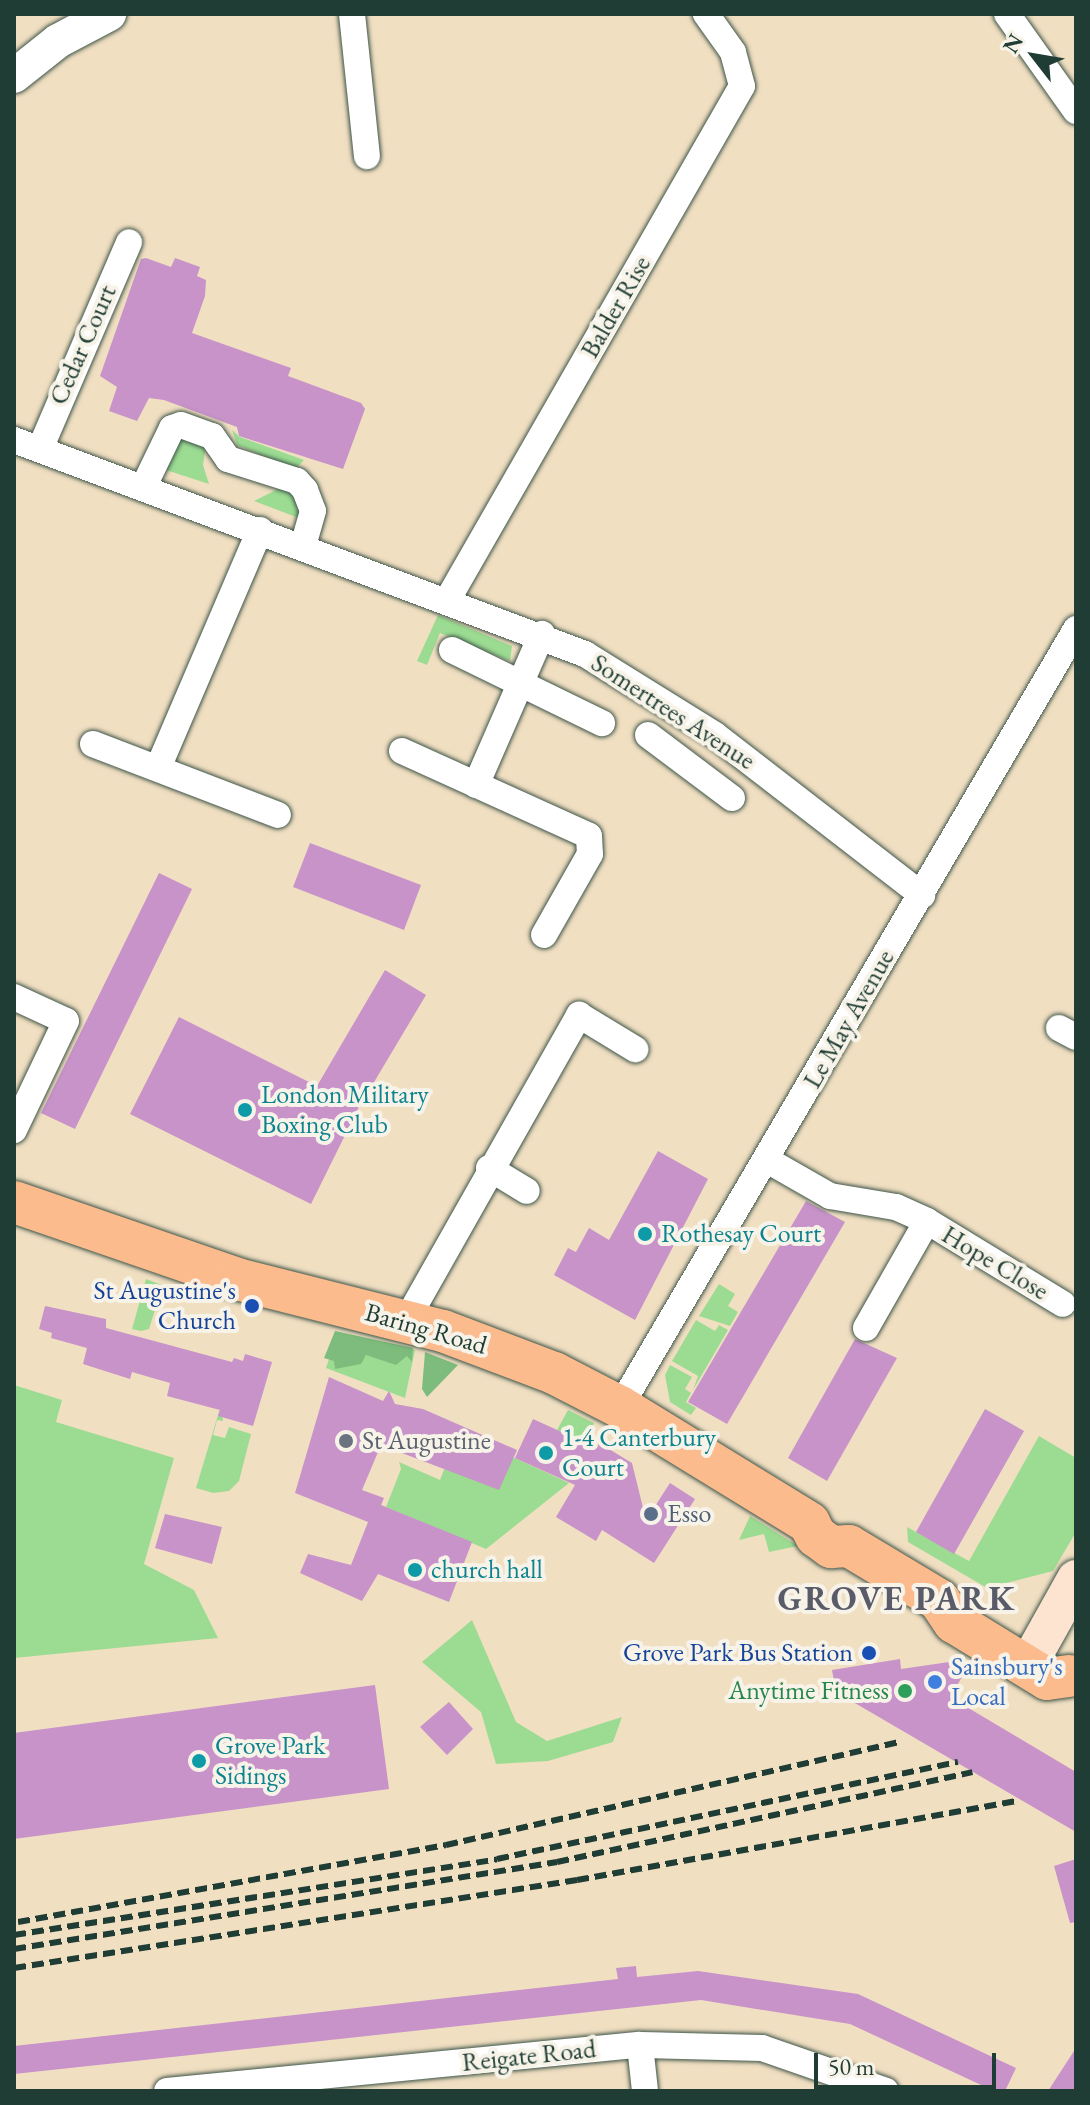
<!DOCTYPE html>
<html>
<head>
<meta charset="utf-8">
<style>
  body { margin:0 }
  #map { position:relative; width:1090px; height:2105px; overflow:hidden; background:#f1dfc2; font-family:"EB Garamond",serif }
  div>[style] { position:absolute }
  .green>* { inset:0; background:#9cdc92 }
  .forest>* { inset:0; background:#7dbc7c }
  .building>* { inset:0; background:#c793c9 }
  .roads { filter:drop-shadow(0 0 2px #3e5549) drop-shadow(0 0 2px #3e5549) }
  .minor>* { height:26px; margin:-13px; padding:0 13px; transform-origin:13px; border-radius:13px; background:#fff }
  .tertiary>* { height:34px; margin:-17px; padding:0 17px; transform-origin:17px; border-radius:17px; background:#fff }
  .secondary>* { height:38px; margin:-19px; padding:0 19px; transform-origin:19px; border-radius:19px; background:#fde4d1 }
  .primary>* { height:42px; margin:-21px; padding:0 21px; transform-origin:21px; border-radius:21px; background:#fbbb8d }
  .rail>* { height:6px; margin-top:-3px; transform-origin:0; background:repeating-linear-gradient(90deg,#1f3d34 0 12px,transparent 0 18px) }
  .dots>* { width:22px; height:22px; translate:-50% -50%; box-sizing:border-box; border:4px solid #f7f3e8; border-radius:50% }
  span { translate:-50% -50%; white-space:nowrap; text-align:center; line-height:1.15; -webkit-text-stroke:8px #f7f3e8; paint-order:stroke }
  .street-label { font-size:26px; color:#1f3d34 }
  .culture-label { font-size:26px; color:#0d838f }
  .left { translate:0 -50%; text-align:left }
  .transit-label { font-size:26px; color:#164399 }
  .right { translate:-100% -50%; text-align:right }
  .worship-label { font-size:26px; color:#5b616d }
  .service-label { font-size:26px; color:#4e5e75 }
  .shop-label { font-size:26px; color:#366cbe }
  .leisure-label { font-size:26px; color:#27864d }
  .district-label { font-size:34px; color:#5a5b68; font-weight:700; letter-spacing:2px }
  .frame { position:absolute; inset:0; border:16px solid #1f3d34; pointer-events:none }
  .north { position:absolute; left:994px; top:16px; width:80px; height:80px; -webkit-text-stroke:6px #f7f3e8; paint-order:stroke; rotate:301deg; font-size:22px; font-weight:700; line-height:32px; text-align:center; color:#1f3d34 }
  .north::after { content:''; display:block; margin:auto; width:28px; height:36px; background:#1f3d34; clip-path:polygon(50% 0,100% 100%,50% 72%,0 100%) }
  .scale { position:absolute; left:814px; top:2053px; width:182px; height:36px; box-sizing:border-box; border:4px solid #1f3d34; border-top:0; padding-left:10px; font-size:24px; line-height:28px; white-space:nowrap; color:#1f3d34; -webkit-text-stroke:6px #f7f3e8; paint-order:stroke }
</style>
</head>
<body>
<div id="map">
  <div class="green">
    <div style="clip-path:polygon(232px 430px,240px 437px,304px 460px,295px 469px,237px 445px)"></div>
    <div style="clip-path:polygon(176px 435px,206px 444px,203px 465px,209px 484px,163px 469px)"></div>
    <div style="clip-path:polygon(286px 485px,290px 485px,304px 520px,254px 501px)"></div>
    <div style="clip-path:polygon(438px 615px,512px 646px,510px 661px,440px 633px,427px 665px,417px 661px)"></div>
    <div style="clip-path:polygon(146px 1279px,175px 1290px,161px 1291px,149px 1329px,141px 1331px,132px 1329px)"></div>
    <div style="clip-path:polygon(719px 1284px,735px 1294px,728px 1306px,738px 1312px,730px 1326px,699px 1316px)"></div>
    <div style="clip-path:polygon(696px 1320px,715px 1331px,719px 1325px,728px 1330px,693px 1390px,698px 1376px,672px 1361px)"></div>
    <div style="clip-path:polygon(338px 1332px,415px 1350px,405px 1398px,326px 1368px)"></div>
    <div style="clip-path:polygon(670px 1365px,692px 1377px,685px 1389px,691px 1393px,686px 1402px,696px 1408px,691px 1415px,670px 1402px,665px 1375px)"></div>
    <div style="clip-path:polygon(14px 1385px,62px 1400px,56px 1422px,174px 1458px,144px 1564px,194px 1590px,218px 1638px,14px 1658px)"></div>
    <div style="clip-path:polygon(221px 1405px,223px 1421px,217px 1420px,213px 1435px,225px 1438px,229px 1427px,251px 1434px,239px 1481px,229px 1491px,213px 1493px,196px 1488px)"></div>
    <div style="clip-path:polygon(568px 1410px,594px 1423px,583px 1449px,580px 1440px,557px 1430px)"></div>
    <div style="clip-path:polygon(1039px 1436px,1076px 1458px,1076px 1532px,1053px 1571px,987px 1588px,908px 1542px,907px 1527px,969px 1561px)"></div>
    <div style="clip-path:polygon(515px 1458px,569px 1483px,486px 1549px,386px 1507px,401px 1469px,399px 1462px,440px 1480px,447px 1462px)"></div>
    <div style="clip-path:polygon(750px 1516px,798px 1546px,769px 1552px,764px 1534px,739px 1540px)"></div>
    <div style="clip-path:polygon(472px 1620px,516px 1722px,547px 1741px,622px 1717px,613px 1742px,548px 1761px,496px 1764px,481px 1712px,422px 1662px)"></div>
  </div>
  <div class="forest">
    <div style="clip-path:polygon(335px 1331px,413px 1348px,412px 1362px,407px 1356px,396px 1365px,366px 1355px,361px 1364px,335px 1369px,334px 1361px,324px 1358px)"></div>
    <div style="clip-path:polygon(425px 1352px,458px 1365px,427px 1397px,422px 1389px)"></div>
  </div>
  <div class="building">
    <div style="clip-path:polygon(146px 258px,171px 267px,175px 258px,200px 267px,197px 276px,206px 280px,205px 296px,192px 333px,291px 368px,288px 376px,361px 403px,365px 409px,343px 469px,239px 436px,237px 427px,164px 400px,149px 398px,137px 421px,109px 411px,117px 387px,100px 376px,141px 259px)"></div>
    <div style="clip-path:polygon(310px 843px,421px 885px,404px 930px,293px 887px)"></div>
    <div style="clip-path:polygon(159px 873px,192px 889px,75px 1129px,41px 1113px)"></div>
    <div style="clip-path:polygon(385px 970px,426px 995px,358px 1109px,311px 1204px,130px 1114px,179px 1017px,317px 1086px)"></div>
    <div style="clip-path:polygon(658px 1151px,708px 1179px,635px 1320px,554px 1275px,568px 1248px,576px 1252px,589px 1228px,609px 1240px)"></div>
    <div style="clip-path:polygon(806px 1201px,845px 1222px,727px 1424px,688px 1402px)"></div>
    <div style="clip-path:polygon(45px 1306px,106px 1319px,106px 1328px,232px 1362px,234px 1358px,243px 1361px,245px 1354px,272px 1362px,253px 1426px,218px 1416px,220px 1410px,167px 1396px,170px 1383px,132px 1372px,130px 1379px,83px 1364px,87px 1348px,51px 1338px,52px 1333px,39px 1329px)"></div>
    <div style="clip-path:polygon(855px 1339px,897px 1358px,827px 1481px,788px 1458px)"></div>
    <div style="clip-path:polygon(329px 1377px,383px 1401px,389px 1391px,395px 1404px,423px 1409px,517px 1450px,499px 1490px,381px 1445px,362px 1490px,384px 1498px,381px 1505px,472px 1542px,449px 1602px,378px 1574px,362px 1601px,300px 1573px,308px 1554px,351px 1565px,368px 1522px,295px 1493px)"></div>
    <div style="clip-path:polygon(985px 1409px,1024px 1431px,954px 1554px,916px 1532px)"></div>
    <div style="clip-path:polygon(533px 1419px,597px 1448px,599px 1443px,632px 1463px,646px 1520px,670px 1483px,695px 1499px,654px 1563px,602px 1530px,596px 1541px,556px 1517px,575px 1485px,515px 1458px)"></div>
    <div style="clip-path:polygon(165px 1514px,222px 1527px,212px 1564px,155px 1548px)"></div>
    <div style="clip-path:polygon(900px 1659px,901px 1669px,956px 1661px,968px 1667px,950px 1697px,1076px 1772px,1076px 1832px,836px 1692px,832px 1670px)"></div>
    <div style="clip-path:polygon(375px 1685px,389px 1789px,14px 1839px,14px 1733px)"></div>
    <div style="clip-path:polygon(449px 1702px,473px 1729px,447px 1755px,420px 1727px)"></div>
    <div style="clip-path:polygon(1076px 1859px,1076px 1922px,1070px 1923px,1054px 1866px)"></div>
    <div style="clip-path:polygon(636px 1966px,637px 1977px,698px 1971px,858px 1994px,1016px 2068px,1005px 2091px,994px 2091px,850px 2024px,701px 2000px,14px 2074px,14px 2046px,618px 1979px,616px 1968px)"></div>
    <div style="clip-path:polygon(1076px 2048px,1076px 2091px,1048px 2091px)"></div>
  </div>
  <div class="roads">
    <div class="minor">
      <div style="left:352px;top:14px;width:143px;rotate:84deg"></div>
      <div style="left:1007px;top:14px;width:119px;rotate:54.6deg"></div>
      <div style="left:14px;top:440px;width:610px;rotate:20.55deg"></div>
      <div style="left:585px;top:654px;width:153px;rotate:31.9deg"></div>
      <div style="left:715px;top:735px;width:262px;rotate:37.7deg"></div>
      <div style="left:40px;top:449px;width:225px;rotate:-66.7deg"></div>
      <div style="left:144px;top:486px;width:64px;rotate:-64.2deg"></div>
      <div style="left:172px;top:428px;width:9px;rotate:-18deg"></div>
      <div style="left:181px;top:425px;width:33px;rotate:20deg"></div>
      <div style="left:212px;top:436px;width:28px;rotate:55deg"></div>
      <div style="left:228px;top:459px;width:72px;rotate:17.7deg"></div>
      <div style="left:297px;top:481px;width:12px;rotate:48deg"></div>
      <div style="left:305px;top:490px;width:22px;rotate:69deg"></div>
      <div style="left:313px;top:511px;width:35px;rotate:106deg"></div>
      <div style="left:448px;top:599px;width:591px;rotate:-60.18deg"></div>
      <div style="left:742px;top:86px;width:35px;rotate:-105deg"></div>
      <div style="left:733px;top:52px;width:47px;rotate:-125.4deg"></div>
      <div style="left:452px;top:650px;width:167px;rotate:26deg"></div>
      <div style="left:648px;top:735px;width:105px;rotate:36.9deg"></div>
      <div style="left:93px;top:744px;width:198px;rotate:21deg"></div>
      <div style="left:402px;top:751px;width:205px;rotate:24.4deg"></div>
      <div style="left:589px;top:836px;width:18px;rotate:87deg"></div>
      <div style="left:590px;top:854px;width:93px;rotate:119.6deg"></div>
      <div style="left:158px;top:768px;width:259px;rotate:-66.8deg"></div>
      <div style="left:476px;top:785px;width:165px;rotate:-66.4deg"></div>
      <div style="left:14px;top:997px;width:57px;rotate:24.8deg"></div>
      <div style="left:66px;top:1021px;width:121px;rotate:115.5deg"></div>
      <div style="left:1059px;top:1028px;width:19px;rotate:28deg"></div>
      <div style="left:767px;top:1160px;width:73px;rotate:29.7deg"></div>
      <div style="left:830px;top:1196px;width:67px;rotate:9.5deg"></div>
      <div style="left:896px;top:1207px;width:34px;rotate:24deg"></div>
      <div style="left:927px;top:1221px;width:159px;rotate:31.4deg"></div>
      <div style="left:489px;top:1168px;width:44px;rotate:31.2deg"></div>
      <div style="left:406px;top:1321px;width:352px;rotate:-60.5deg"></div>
      <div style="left:579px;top:1015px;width:66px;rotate:31.3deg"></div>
      <div style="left:866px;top:1328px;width:123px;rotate:-60.3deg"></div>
      <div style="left:620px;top:1407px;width:902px;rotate:-59.62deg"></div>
      <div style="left:640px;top:2045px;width:46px;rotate:83.8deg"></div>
      <div style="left:167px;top:2091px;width:475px;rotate:-5.6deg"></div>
      <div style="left:640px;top:2045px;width:122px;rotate:1.4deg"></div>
      <div style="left:762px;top:2048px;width:131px;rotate:19.1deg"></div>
    </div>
    <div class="tertiary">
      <div style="left:14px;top:76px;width:56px;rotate:-38.5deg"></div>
      <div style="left:58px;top:41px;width:58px;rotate:-27.9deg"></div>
    </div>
    <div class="secondary">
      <div style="left:1038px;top:1647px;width:78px;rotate:-60.8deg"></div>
    </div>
    <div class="primary">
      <div style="left:14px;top:1202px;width:236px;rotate:19deg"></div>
      <div style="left:237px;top:1279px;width:212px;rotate:14.2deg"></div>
      <div style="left:443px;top:1331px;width:119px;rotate:20.7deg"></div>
      <div style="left:554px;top:1373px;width:74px;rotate:27.3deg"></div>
      <div style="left:620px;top:1407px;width:222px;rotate:31.5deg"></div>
      <div style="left:809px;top:1523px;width:15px;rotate:62deg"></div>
      <div style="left:816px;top:1536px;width:19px;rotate:36deg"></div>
      <div style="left:831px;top:1547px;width:18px;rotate:-3deg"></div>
      <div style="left:849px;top:1546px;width:105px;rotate:31deg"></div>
      <div style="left:939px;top:1600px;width:27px;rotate:56deg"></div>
      <div style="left:954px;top:1622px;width:109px;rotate:31.5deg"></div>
      <div style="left:1047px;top:1679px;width:22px;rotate:-8deg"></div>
    </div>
  </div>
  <div class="rail">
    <div style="left:18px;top:1922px;width:435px;rotate:-10.2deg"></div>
    <div style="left:446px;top:1845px;width:467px;rotate:-12.8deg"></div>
    <div style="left:14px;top:1935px;width:489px;rotate:-8.9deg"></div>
    <div style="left:497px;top:1859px;width:471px;rotate:-11.9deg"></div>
    <div style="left:14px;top:1949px;width:550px;rotate:-9.1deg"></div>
    <div style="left:557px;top:1862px;width:425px;rotate:-12.2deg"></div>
    <div style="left:14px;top:1968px;width:570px;rotate:-8.88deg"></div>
    <div style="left:577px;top:1880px;width:445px;rotate:-10.2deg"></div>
  </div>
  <div class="dots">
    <div style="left:245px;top:1110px;background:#0f9aa8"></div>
    <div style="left:645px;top:1234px;background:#0f9aa8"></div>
    <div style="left:252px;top:1306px;background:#1a4fb4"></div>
    <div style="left:346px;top:1441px;background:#6b7280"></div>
    <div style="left:546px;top:1453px;background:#0f9aa8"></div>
    <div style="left:651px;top:1514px;background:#5c6f8a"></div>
    <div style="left:415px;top:1570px;background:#0f9aa8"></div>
    <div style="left:869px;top:1653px;background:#1a4fb4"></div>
    <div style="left:935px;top:1682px;background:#3f7fe0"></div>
    <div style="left:905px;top:1691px;background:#2e9e5b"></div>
    <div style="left:199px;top:1761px;background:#0f9aa8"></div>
  </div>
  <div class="street-label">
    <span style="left:616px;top:307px;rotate:-60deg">Balder Rise</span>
    <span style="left:83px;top:345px;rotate:-66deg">Cedar Court</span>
    <span style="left:673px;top:712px;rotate:33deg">Somertrees Avenue</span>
    <span style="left:849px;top:1019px;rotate:-60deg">Le May Avenue</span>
    <span style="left:995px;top:1263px;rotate:31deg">Hope Close</span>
    <span style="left:426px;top:1329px;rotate:16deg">Baring Road</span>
    <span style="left:529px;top:2056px;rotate:-6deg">Reigate Road</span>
  </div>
  <div class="culture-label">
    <span class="left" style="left:261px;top:1110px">London Military<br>Boxing Club</span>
    <span class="left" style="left:661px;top:1234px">Rothesay Court</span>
    <span class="left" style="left:562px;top:1453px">1-4 Canterbury<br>Court</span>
    <span class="left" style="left:431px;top:1570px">church hall</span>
    <span class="left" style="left:215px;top:1761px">Grove Park<br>Sidings</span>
  </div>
  <div class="transit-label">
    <span class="right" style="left:236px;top:1306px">St Augustine's<br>Church</span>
    <span class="right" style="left:853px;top:1653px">Grove Park Bus Station</span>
  </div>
  <div class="worship-label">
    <span class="left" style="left:362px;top:1441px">St Augustine</span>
  </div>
  <div class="service-label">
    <span class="left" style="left:667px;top:1514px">Esso</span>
  </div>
  <div class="shop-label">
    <span class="left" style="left:951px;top:1682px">Sainsbury's<br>Local</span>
  </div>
  <div class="leisure-label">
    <span class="right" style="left:889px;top:1691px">Anytime Fitness</span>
  </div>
  <div class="district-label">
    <span style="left:897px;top:1599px">GROVE PARK</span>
  </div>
  <div class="frame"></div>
  <div class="north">N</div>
  <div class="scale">50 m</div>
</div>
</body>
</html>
